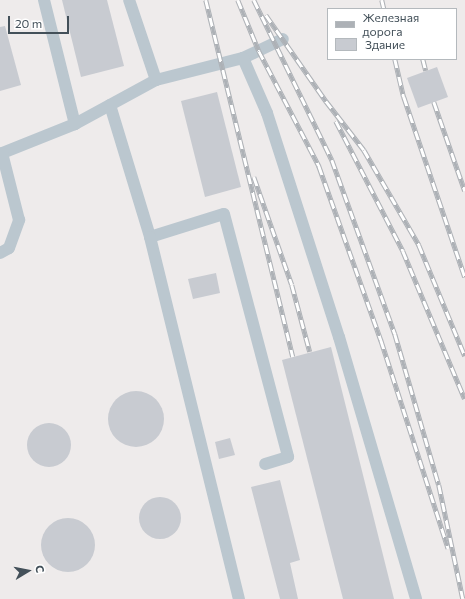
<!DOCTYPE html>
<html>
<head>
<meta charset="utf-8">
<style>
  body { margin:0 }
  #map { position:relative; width:465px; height:599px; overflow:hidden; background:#eeebeb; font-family:Commissioner,sans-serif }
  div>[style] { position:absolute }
  .building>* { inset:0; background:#c8cbd1 }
  .round { border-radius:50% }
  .service>* { height:12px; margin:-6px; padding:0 6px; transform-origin:6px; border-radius:6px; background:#bbc7cf }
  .rail>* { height:4.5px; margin-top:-2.25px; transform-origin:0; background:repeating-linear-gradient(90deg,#fff 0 9px,#adb1b6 0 18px); box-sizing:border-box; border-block:1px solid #adb1b6 }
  span { translate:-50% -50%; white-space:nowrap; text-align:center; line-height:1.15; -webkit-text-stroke:3.5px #fff; paint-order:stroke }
  .legend { position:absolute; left:327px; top:8px; width:130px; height:52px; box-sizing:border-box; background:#fff; border:1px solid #b4b9bd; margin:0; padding:5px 7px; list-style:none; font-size:12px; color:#435059 }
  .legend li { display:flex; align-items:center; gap:8px; height:20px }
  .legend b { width:20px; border:1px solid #b4b9bd }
  .north { position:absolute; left:8px; top:551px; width:40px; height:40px; -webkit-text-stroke:3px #fff; paint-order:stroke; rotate:80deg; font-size:11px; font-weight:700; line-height:16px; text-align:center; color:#435059 }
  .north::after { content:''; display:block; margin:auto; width:14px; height:18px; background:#435059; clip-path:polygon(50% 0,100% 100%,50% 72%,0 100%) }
  .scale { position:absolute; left:8px; top:16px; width:61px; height:18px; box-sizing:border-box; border:2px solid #435059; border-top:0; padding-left:5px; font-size:12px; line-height:14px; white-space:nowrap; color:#435059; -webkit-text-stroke:3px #fff; paint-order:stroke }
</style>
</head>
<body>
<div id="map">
  <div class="building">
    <div style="clip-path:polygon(62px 0,107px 0,124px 66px,81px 77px)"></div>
    <div style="clip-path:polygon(5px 26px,21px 85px,0 91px,0 27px)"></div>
    <div style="clip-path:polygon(437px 67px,448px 97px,418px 108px,407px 78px)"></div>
    <div style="clip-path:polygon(217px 92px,241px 187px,205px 197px,181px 101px)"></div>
    <div style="clip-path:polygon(216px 273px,220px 293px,193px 299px,188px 279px)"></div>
    <div style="clip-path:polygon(331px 347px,394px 599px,343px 599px,282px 360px)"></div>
    <div class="round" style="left:108px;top:391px;width:56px;height:56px"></div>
    <div class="round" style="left:27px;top:423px;width:44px;height:44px"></div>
    <div style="clip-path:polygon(230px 438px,235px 455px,219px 459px,215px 442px)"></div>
    <div style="clip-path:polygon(280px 480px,300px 560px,290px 563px,298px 599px,280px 599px,251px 487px)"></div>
    <div class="round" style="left:139px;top:497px;width:42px;height:42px"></div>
    <div class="round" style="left:41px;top:518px;width:54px;height:54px"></div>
  </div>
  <div class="service">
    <div style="left:44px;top:0;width:128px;rotate:76deg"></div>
    <div style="left:243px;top:58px;width:44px;rotate:-25.4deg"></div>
    <div style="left:156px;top:80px;width:90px;rotate:-14.2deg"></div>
    <div style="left:243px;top:58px;width:60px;rotate:66.4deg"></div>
    <div style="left:267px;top:113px;width:235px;rotate:72.2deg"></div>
    <div style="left:339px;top:337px;width:273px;rotate:73.6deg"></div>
    <div style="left:110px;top:105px;width:138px;rotate:73.1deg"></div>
    <div style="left:150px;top:237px;width:77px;rotate:-17.3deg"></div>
    <div style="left:224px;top:214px;width:251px;rotate:75.2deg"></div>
    <div style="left:288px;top:457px;width:24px;rotate:163deg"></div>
    <div style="left:0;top:154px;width:81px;rotate:-21.8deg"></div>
    <div style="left:75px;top:124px;width:92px;rotate:-28.5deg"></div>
    <div style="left:156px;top:80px;width:84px;rotate:-108.6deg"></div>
    <div style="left:150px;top:237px;width:373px;rotate:76.2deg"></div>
    <div style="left:0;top:253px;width:10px;rotate:-29deg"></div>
    <div style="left:9px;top:248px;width:30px;rotate:-70deg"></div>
    <div style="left:19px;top:220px;width:69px;rotate:-104.2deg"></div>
  </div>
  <div class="rail">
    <div style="left:206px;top:0;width:367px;rotate:76.3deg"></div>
    <div style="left:238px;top:0;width:55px;rotate:67.6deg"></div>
    <div style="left:259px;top:51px;width:130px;rotate:62.4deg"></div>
    <div style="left:319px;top:166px;width:185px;rotate:70.4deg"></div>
    <div style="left:381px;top:340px;width:219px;rotate:72.1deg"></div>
    <div style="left:254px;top:0;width:178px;rotate:64deg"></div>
    <div style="left:332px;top:160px;width:185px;rotate:70.1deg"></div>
    <div style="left:395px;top:334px;width:157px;rotate:73.8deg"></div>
    <div style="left:439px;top:485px;width:116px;rotate:78.1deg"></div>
    <div style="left:382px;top:0;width:9px;rotate:77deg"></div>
    <div style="left:266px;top:15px;width:105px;rotate:55.1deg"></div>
    <div style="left:326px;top:101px;width:62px;rotate:52.2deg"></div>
    <div style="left:364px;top:150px;width:110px;rotate:59.9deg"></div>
    <div style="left:419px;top:245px;width:120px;rotate:67.5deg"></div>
    <div style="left:395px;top:59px;width:39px;rotate:77deg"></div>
    <div style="left:404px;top:97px;width:190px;rotate:71.3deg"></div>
    <div style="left:423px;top:59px;width:12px;rotate:76deg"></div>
    <div style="left:434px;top:102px;width:94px;rotate:70.8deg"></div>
    <div style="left:336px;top:121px;width:146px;rotate:62.7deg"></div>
    <div style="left:403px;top:251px;width:160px;rotate:67.3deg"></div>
    <div style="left:254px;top:177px;width:114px;rotate:70.6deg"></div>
    <div style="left:292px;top:285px;width:69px;rotate:75deg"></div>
  </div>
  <ul class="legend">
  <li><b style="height:5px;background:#adb1b6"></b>Железная дорога</li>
  <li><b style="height:11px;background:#c8cbd1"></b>Здание</li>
  </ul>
  <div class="north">С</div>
  <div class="scale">20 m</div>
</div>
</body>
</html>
